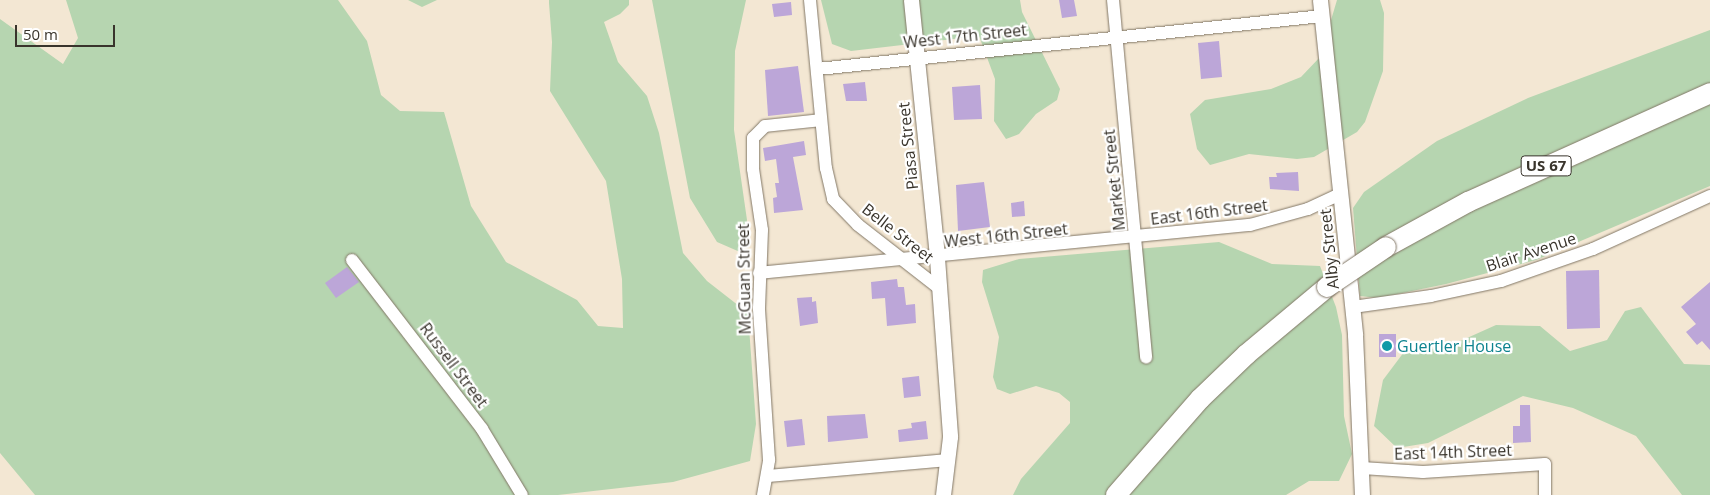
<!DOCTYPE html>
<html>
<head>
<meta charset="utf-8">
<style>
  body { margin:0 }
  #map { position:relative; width:1710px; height:495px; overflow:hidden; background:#f3e7d3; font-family:"Open Sans",sans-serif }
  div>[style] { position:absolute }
  .green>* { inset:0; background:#b6d5b0 }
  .building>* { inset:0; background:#bca6d8 }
  .roads { filter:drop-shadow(0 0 1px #827766) drop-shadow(0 0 1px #827766) }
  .minor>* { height:12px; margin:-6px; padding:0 6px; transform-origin:6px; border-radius:6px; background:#fff }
  .tertiary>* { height:15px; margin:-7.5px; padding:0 7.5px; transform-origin:7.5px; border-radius:7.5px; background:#fff }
  .trunk>* { height:20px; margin:-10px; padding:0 10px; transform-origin:10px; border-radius:10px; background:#fff }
  .bridges { filter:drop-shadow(0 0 1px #827766) drop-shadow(0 0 1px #827766) }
  .trunk-bridge>* { height:20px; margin:-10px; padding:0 10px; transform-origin:10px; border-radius:10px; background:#fff }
  .dots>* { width:14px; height:14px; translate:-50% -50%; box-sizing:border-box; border:2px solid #fff; border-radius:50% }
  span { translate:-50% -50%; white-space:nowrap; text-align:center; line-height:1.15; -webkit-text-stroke:4.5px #fff; paint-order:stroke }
  .shield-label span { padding:1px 4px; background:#fff; border:1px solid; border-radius:4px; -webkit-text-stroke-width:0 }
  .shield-label { font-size:15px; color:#39342c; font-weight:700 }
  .street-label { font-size:16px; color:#39342c }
  .culture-label { font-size:16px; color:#0d838f }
  .left { translate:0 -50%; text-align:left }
  .scale { position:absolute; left:15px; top:25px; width:100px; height:22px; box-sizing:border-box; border:2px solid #39342c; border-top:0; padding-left:6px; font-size:15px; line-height:18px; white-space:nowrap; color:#39342c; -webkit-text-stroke:4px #fff; paint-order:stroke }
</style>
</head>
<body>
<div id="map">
  <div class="green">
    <div style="clip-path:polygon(66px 0,338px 0,367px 41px,381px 95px,400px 111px,444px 112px,471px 206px,506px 262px,577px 300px,598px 326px,623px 328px,622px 279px,606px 181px,550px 91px,552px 42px,549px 3px,549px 0,629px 0,629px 5px,620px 14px,604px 22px,618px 62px,647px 96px,659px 133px,683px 253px,707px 281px,748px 313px,756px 424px,750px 461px,673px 482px,558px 495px,35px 495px,0 453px,0 19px,63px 64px,78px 38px)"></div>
    <div style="clip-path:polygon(408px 0,437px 0,422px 7px)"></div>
    <div style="clip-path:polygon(652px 0,746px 0,735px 51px,734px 130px,747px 220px,740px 252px,717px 242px,690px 198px)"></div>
    <div style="clip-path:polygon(821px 0,1020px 0,1022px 12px,1060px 89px,1057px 100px,1036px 114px,1019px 134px,1006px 139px,994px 121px,995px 79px,979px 36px,851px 51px,832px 44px)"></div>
    <div style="clip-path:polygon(1337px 0,1380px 0,1384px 13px,1383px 71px,1365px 122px,1357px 132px,1314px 157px,1297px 159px,1249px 154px,1210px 165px,1197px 149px,1190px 114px,1205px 100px,1271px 89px,1301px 77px,1320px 57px)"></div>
    <div style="clip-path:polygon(1710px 30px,1710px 186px,1536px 260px,1446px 284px,1378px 298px,1360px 296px,1353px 208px,1364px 192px,1437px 141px,1528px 98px)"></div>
    <div style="clip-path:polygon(1219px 242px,1272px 264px,1320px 266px,1336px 307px,1342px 335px,1344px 416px,1352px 454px,1339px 481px,1309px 481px,1286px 495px,1013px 495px,1021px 479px,1070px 423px,1070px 402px,1059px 393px,1036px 386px,1010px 394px,997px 389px,993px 377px,999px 337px,982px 282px,983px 270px,1019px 259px)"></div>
    <div style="clip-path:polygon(1641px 307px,1684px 364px,1710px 365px,1710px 495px,1682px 495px,1636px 436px,1573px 408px,1523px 396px,1428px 443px,1397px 448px,1374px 426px,1383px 380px,1404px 352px,1447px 347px,1496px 325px,1540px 326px,1570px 351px,1607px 340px,1625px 311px)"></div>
  </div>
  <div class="building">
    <div style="clip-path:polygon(1059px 0,1074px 0,1077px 16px,1062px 18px)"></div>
    <div style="clip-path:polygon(791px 2px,792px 15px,774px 17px,772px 4px)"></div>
    <div style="clip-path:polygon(1219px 41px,1222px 77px,1201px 79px,1198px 43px)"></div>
    <div style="clip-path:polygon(798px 66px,804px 112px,768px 116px,765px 70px)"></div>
    <div style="clip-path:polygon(865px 82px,867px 101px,846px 101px,843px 84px)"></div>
    <div style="clip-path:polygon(980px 85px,982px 119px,954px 120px,952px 87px)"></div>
    <div style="clip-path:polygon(804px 141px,806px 155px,793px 157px,803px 210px,774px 213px,773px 198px,777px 197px,775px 183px,779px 183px,776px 159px,765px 161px,763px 148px)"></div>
    <div style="clip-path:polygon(1298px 172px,1299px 191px,1270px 189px,1269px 177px,1277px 177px,1276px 173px)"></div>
    <div style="clip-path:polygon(984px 182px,990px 227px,958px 231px,956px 185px)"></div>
    <div style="clip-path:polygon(1024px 201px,1025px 216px,1012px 217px,1011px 203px)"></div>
    <div style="clip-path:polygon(347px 267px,359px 282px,336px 298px,325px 283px)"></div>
    <div style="clip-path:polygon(1599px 270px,1600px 328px,1567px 329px,1566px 271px)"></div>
    <div style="clip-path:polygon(897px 279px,898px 287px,904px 287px,906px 305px,915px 304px,916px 323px,887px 326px,885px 298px,872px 299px,871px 282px)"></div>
    <div style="clip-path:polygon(1710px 282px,1710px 350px,1702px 341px,1697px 345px,1686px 332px,1696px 324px,1681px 307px)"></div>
    <div style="clip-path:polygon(812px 297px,812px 302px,816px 301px,818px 323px,800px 326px,797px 298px)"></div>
    <div style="clip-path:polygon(1379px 334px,1396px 334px,1396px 357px,1379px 357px)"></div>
    <div style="clip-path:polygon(919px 376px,921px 396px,904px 398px,902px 378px)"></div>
    <div style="clip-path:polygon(1520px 405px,1530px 405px,1531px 442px,1513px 443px,1513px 426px,1520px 426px)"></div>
    <div style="clip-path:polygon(865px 414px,868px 438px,828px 442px,827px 416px)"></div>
    <div style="clip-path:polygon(802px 419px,805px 445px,787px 447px,784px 421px)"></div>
    <div style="clip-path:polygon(926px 421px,928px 439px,899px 442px,898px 430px,912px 428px,911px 423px)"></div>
  </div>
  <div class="roads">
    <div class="minor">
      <div style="left:810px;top:0;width:169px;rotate:84.6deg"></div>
      <div style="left:826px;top:168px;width:32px;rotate:77deg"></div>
      <div style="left:833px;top:199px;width:36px;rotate:46deg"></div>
      <div style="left:858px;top:225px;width:103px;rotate:37.9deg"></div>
      <div style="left:1113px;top:0;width:359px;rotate:84.7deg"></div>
      <div style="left:818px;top:69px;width:507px;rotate:-6deg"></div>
      <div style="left:352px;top:260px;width:213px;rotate:52.4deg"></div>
      <div style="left:482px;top:429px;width:77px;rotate:58.8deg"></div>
      <div style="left:759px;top:273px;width:493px;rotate:-5.6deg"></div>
      <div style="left:1250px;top:225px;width:60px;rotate:-15.4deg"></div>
      <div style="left:1308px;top:209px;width:35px;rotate:-25deg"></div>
      <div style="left:1353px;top:307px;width:79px;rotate:-8deg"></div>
      <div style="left:1431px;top:296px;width:72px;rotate:-12.1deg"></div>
      <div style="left:1501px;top:281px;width:97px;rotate:-19.2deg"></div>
      <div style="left:1593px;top:249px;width:128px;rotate:-24.4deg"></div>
      <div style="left:1362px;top:468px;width:61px;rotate:3.8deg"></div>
      <div style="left:1423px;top:472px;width:122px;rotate:-3.8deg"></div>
      <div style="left:1545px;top:464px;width:31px;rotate:90deg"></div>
      <div style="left:768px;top:476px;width:181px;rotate:-5.1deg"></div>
      <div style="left:763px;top:495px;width:36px;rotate:-80deg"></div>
      <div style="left:769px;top:460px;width:152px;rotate:-93.8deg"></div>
      <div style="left:759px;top:308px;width:78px;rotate:-87.8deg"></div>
      <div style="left:762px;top:230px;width:62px;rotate:-98.4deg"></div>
      <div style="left:753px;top:169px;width:31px;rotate:-90deg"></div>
      <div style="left:753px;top:138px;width:17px;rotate:-45deg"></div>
      <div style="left:765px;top:126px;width:56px;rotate:-6.1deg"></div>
    </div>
    <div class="tertiary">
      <div style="left:911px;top:0;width:259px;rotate:84.2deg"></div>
      <div style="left:937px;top:258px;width:179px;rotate:85.8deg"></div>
      <div style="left:950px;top:437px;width:58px;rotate:96.9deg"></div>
      <div style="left:1320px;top:0;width:337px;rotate:84deg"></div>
      <div style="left:1355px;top:335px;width:160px;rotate:87.5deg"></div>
    </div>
    <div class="trunk">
      <div style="left:1386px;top:247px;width:94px;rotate:-28.8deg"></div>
      <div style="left:1468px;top:202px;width:265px;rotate:-24.2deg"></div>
      <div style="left:1116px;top:495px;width:128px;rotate:-48.8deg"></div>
      <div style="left:1200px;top:399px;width:65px;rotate:-43.8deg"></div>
      <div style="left:1247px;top:354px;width:104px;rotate:-39.9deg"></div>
    </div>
  </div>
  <div class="bridges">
    <div class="trunk-bridge">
      <div style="left:1327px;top:287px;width:71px;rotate:-34.1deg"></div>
    </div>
  </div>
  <div class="dots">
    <div style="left:1387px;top:346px;background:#0f9aa8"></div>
  </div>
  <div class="shield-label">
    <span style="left:1546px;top:166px">US 67</span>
  </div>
  <div class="street-label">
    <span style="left:965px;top:36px;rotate:-6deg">West 17th Street</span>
    <span style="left:908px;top:146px;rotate:-96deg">Piasa Street</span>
    <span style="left:1114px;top:180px;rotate:-96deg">Market Street</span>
    <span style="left:1209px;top:212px;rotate:-7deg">East 16th Street</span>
    <span style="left:898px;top:233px;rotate:38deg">Belle Street</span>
    <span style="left:1006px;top:235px;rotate:-6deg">West 16th Street</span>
    <span style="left:1329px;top:249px;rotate:-96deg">Alby Street</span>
    <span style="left:1531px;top:252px;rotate:-18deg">Blair Avenue</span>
    <span style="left:744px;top:279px;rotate:-91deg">McGuan Street</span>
    <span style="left:454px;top:365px;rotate:53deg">Russell Street</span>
    <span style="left:1453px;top:452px;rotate:-2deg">East 14th Street</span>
  </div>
  <div class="culture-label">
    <span class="left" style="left:1397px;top:346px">Guertler House</span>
  </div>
  <div class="scale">50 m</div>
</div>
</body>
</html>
